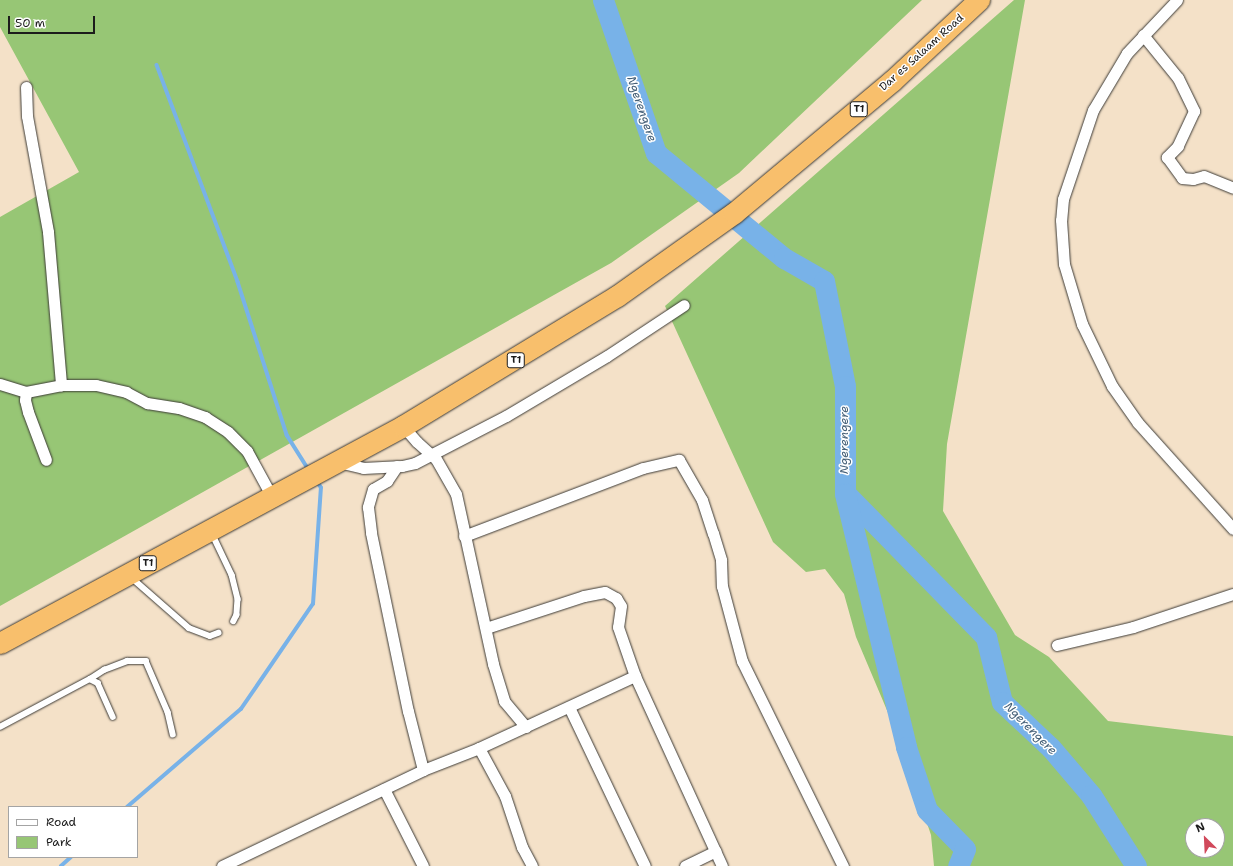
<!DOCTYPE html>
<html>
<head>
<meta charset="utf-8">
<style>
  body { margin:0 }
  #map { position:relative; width:1233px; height:866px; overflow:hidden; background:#f4e1c8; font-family:"Shantell Sans",sans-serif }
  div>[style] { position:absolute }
  .green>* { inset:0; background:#97c675 }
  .stream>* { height:3.5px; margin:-1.75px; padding:0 1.75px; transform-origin:1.75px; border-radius:1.75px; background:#78b2e8 }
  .river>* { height:21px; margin:-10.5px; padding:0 10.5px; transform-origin:10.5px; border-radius:10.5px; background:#78b2e8 }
  .roads { filter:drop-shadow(0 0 1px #3c3a36) drop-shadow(0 0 1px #3c3a36) }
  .lane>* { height:5.5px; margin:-2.75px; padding:0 2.75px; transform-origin:2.75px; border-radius:2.75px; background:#fff }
  .street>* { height:11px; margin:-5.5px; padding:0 5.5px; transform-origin:5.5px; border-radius:5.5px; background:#fff }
  .highway>* { height:21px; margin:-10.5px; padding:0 10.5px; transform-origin:10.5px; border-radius:10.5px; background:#f8bf6c }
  span { translate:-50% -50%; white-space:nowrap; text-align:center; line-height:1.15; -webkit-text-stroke:3px #fff; paint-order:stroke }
  .shield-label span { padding:1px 3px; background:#fff; border:1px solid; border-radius:3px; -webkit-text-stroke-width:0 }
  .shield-label { font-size:10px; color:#1c1c1c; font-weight:700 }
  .street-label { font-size:11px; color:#1c1c1c }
  .water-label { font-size:12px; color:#456078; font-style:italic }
  .legend { position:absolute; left:8px; top:806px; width:130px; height:52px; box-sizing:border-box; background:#fff; border:1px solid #a4a4a4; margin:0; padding:5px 7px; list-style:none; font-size:12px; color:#1c1c1c }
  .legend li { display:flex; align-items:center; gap:8px; height:20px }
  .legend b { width:20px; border:1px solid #a4a4a4 }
  .north { position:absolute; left:1185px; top:818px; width:40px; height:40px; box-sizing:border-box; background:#fff; border:1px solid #a4a4a4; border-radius:50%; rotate:336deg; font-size:11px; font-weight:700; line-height:16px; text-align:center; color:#1c1c1c }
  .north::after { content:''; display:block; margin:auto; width:14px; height:18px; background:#d1495b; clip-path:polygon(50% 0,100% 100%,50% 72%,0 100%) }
  .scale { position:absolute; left:8px; top:16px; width:87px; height:18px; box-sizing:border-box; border:2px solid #1c1c1c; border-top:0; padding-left:5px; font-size:12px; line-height:14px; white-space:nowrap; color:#1c1c1c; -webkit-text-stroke:3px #fff; paint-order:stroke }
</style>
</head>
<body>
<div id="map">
  <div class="green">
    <div style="clip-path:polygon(0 0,922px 0,739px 173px,611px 263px,0 606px,0 217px,79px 172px,0 27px)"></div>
    <div style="clip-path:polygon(evenodd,1014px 0,1025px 0,947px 444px,943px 511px,1015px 635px,1049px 657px,1108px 721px,1233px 736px,1233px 866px,934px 866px,931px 835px,897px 734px,856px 637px,844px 594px,825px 569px,806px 572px,773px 542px,665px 306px,1014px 0,1193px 826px,1217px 826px,1217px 850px,1193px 850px,1193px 826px)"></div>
  </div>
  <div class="stream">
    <div style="left:157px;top:65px;width:232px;rotate:69.5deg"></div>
    <div style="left:238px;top:282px;width:161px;rotate:72.2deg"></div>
    <div style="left:287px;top:435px;width:41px;rotate:57.8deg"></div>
    <div style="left:127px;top:807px;width:150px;rotate:-40.7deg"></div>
    <div style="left:241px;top:709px;width:127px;rotate:-55.6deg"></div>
    <div style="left:313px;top:604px;width:116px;rotate:-86.1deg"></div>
    <div style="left:321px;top:488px;width:9px;rotate:-122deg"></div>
    <div style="left:61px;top:866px;width:13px;rotate:-42deg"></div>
  </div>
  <div class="river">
    <div style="left:603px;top:0;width:162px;rotate:70.9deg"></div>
    <div style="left:656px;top:153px;width:166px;rotate:39.4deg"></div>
    <div style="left:784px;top:258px;width:46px;rotate:29.9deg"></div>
    <div style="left:824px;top:281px;width:107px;rotate:78.7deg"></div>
    <div style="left:845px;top:386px;width:107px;rotate:90deg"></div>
    <div style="left:845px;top:493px;width:202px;rotate:45.6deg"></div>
    <div style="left:986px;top:637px;width:67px;rotate:76.2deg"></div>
    <div style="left:1002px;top:702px;width:67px;rotate:43.2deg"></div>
    <div style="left:1051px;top:748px;width:62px;rotate:49.6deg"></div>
    <div style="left:1091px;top:795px;width:84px;rotate:57.6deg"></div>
    <div style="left:845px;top:494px;width:260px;rotate:76.4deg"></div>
    <div style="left:906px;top:747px;width:66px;rotate:71.6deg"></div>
    <div style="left:927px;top:810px;width:54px;rotate:45.7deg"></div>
    <div style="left:965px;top:849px;width:18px;rotate:112deg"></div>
  </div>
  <div class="roads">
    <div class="lane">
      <div style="left:212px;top:533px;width:47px;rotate:64.5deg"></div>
      <div style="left:232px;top:575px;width:25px;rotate:76deg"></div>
      <div style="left:238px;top:599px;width:16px;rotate:94deg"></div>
      <div style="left:237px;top:615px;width:7px;rotate:117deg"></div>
      <div style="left:131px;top:577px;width:77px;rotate:41.3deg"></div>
      <div style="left:189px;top:628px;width:22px;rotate:21deg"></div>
      <div style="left:210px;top:636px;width:9px;rotate:-21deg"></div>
      <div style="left:90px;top:679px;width:17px;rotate:-33deg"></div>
      <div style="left:104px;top:670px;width:25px;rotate:-21deg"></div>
      <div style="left:127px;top:661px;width:19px"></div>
      <div style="left:146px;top:661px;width:56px;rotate:66.7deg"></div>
      <div style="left:168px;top:712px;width:23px;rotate:77deg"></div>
      <div style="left:0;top:727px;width:102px;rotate:-28.1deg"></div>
      <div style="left:90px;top:679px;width:9px;rotate:27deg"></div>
      <div style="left:98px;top:683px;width:37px;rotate:66deg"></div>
    </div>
    <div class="street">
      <div style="left:1177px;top:0;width:73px;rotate:133.3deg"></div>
      <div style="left:1127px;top:53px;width:66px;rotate:120.8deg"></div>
      <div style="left:1093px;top:110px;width:94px;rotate:108.6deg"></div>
      <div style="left:1063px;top:199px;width:21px;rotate:95deg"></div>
      <div style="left:1061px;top:220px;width:44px;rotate:86.1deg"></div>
      <div style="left:1064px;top:264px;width:63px;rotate:73.3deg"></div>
      <div style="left:1082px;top:324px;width:69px;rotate:64.2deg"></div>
      <div style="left:1112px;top:386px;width:45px;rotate:54.9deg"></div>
      <div style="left:1138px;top:423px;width:142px;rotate:48.1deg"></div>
      <div style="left:1143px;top:35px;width:55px;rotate:50.9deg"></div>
      <div style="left:1178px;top:78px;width:37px;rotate:64deg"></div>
      <div style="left:1194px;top:111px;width:38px;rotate:115deg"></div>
      <div style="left:1178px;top:146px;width:16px;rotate:135deg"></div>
      <div style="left:1167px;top:157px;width:26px;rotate:54deg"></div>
      <div style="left:1182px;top:178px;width:11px;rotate:5deg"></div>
      <div style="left:1193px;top:179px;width:11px;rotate:-15deg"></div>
      <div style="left:1204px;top:176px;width:31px;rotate:22deg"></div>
      <div style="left:26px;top:87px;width:29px;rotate:88deg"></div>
      <div style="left:27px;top:116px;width:118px;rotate:79.7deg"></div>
      <div style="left:48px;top:232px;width:154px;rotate:85.1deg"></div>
      <div style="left:0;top:384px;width:27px;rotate:17deg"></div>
      <div style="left:26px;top:392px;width:36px;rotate:-11deg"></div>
      <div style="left:61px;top:385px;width:35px"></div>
      <div style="left:96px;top:385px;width:31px;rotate:13deg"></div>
      <div style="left:126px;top:392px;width:24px;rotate:28deg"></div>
      <div style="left:147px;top:403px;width:32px;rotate:9deg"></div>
      <div style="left:179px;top:408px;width:28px;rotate:19deg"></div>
      <div style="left:205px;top:417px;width:27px;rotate:33deg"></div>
      <div style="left:228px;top:432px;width:27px;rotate:45deg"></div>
      <div style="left:247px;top:451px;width:52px;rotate:61.5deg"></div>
      <div style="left:26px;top:392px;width:8px;rotate:97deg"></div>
      <div style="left:25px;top:400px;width:12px;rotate:76deg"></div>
      <div style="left:28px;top:412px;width:51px;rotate:69.4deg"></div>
      <div style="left:403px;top:426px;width:21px;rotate:49deg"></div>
      <div style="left:417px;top:442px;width:25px;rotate:42deg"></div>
      <div style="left:436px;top:459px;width:40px;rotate:60.3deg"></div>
      <div style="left:456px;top:494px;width:174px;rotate:77.7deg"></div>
      <div style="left:493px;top:664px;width:39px;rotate:73deg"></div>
      <div style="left:504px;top:701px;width:34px;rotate:50deg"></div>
      <div style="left:338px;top:462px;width:26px;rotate:13deg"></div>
      <div style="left:363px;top:468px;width:39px;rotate:-3deg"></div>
      <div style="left:402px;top:466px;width:13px;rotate:-13deg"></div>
      <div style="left:415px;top:463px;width:102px;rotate:-27.3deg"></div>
      <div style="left:506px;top:416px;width:117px;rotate:-30.7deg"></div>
      <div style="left:607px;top:356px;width:92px;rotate:-33.5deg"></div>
      <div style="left:397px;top:466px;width:18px;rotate:124deg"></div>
      <div style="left:387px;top:481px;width:16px;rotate:150deg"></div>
      <div style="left:373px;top:489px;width:19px;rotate:106deg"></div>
      <div style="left:368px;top:507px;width:26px;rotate:83deg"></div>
      <div style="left:371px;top:533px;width:182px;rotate:78.3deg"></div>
      <div style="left:408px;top:711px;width:61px;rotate:75.7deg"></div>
      <div style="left:464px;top:536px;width:191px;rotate:-20.8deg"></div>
      <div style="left:643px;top:468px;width:37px;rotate:-13deg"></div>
      <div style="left:679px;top:460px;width:46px;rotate:60.1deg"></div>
      <div style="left:702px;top:500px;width:35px;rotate:72deg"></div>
      <div style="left:713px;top:533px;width:28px;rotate:73deg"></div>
      <div style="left:721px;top:560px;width:26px;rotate:88deg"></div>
      <div style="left:722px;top:586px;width:78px;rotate:75.1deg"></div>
      <div style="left:742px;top:661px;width:229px;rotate:63.8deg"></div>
      <div style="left:486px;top:628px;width:103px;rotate:-18.1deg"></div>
      <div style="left:584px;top:596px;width:21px;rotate:-11deg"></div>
      <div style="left:605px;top:592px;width:13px;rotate:29deg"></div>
      <div style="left:616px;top:598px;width:9px;rotate:58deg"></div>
      <div style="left:621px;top:606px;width:21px;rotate:98deg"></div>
      <div style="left:618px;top:627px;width:52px;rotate:70.9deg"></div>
      <div style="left:635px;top:676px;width:209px;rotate:65.4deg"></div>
      <div style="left:1057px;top:645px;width:78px;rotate:-13.3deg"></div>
      <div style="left:1133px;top:627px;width:105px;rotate:-18.3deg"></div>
      <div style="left:569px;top:707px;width:176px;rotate:64.5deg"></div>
      <div style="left:479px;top:748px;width:55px;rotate:61.6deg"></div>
      <div style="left:505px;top:796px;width:54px;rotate:71.6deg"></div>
      <div style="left:522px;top:847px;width:21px;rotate:62deg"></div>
      <div style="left:384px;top:789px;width:86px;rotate:63.1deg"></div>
      <div style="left:222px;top:866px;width:223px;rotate:-25.5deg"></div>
      <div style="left:423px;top:770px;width:60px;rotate:-21.4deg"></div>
      <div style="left:479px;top:748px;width:172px;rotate:-24.8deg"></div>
      <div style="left:685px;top:866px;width:34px;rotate:-26deg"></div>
    </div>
    <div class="highway">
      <div style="left:0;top:643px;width:458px;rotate:-28.3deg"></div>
      <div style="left:403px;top:426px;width:250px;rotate:-31.3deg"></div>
      <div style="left:617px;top:296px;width:143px;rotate:-35.4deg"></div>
      <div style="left:734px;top:213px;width:206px;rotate:-39.9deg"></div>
      <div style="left:892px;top:81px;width:119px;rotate:-43deg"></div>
    </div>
  </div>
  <div class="shield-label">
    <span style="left:859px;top:109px">T1</span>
    <span style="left:516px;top:360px">T1</span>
    <span style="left:148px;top:563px">T1</span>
  </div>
  <div class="street-label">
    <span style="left:922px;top:53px;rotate:-42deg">Dar es Salaam Road</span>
  </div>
  <div class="water-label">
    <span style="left:641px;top:109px;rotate:71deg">Ngerengere</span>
    <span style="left:845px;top:440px;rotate:-90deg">Ngerengere</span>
    <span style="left:1030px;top:729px;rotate:45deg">Ngerengere</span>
  </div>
  <ul class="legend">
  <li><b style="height:5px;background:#fff"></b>Road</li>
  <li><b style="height:11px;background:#97c675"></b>Park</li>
  </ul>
  <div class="north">N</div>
  <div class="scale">50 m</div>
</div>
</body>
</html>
